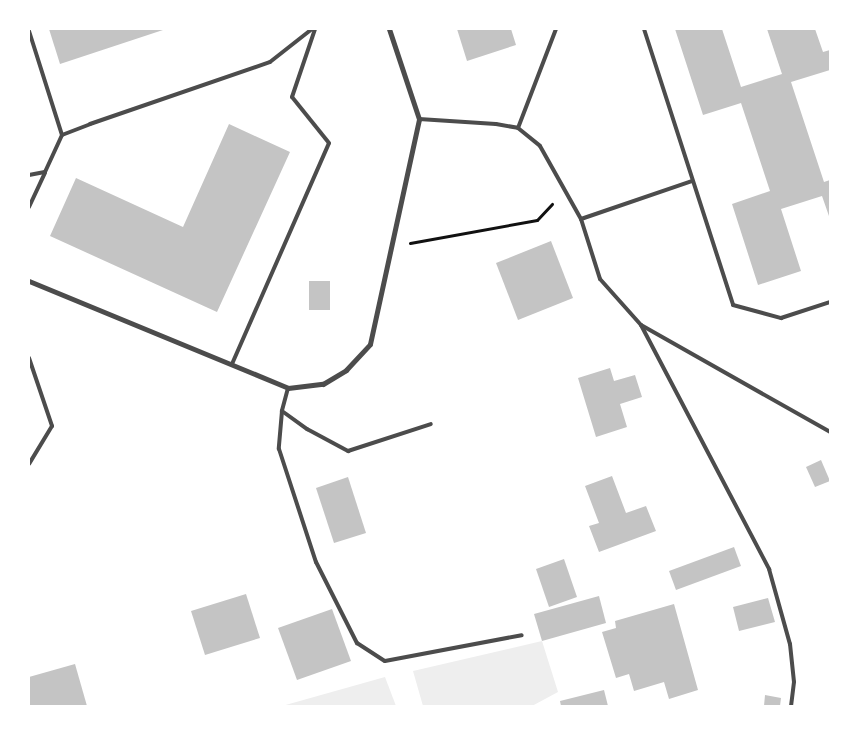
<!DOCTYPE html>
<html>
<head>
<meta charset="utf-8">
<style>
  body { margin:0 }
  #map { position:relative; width:859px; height:735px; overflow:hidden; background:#fff; font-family:"Nunito Sans",sans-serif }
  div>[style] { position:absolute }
  .green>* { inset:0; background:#eee }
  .building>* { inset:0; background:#c4c4c4 }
  .path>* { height:3px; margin:-1.5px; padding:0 1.5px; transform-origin:1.5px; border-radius:1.5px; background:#111 }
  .service>* { height:4px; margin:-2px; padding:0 2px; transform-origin:2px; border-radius:2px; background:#4c4c4c }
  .minor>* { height:5px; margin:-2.5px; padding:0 2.5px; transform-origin:2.5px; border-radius:2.5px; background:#4c4c4c }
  span { translate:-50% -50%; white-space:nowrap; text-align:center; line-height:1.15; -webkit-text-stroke:4.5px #fff; paint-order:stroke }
  .frame { position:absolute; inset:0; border:30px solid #fff; pointer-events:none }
</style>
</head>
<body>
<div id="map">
  <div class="green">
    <div style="clip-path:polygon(542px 641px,558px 692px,532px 706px,423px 706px,413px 671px)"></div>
    <div style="clip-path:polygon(385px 677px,396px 706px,282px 706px)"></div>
  </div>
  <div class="building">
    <div style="clip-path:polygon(49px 29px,166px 29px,60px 64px)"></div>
    <div style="clip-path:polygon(457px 29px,511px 29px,516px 45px,467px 61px)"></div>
    <div style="clip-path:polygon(675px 29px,722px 29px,741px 87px,782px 74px,767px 29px,815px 29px,823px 52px,830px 50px,830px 70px,791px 82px,824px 182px,830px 180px,830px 219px,822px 196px,781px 209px,801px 271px,758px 285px,732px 204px,770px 191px,741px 103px,703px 115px)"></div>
    <div style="clip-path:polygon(229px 124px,290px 152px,217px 312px,50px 236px,76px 178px,183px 227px)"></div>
    <div style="clip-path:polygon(551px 241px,573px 298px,518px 320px,496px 263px)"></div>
    <div style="clip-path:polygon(309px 281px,330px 281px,330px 310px,309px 310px)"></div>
    <div style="clip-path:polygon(610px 368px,614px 381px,635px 375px,642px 397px,620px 404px,627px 427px,596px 437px,578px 378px)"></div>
    <div style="clip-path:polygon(821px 460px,830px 481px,815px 487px,806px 467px)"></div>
    <div style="clip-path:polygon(612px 476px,626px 513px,646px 506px,656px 531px,599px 552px,589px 526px,599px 523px,585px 486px)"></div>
    <div style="clip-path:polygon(348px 477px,366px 533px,334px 543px,316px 488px)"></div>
    <div style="clip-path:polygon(734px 547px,741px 566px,676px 590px,669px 571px)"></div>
    <div style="clip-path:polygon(564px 559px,577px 597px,549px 607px,536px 569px)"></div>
    <div style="clip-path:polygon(246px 594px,260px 638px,205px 655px,191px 611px)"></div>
    <div style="clip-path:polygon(599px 596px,606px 623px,542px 641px,534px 614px)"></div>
    <div style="clip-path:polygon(768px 598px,775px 622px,739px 631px,733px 607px)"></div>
    <div style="clip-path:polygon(674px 604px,698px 690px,669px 699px,664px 682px,634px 691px,629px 674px,616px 678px,602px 632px,616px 628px,615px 621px)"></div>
    <div style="clip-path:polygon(332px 609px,351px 661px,297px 680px,278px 628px)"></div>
    <div style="clip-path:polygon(75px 664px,87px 706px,29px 706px,29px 677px)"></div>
    <div style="clip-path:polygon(604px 690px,608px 706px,561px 706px,560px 701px)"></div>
    <div style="clip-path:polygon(765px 695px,781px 698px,780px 706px,764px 706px)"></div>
  </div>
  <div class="path">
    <div style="left:410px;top:243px;width:129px;rotate:-10.3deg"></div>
    <div style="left:537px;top:220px;width:22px;rotate:-47deg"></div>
  </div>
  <div class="service">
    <div style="left:644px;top:29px;width:290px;rotate:72.1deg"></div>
    <div style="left:733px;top:305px;width:50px;rotate:15.2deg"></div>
    <div style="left:781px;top:318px;width:52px;rotate:-18.1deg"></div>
    <div style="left:29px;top:31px;width:109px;rotate:72.4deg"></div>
    <div style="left:419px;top:119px;width:77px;rotate:3.7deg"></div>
    <div style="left:496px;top:124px;width:22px;rotate:10deg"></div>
    <div style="left:518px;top:128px;width:28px;rotate:39deg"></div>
    <div style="left:540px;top:146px;width:84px;rotate:60.7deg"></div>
    <div style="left:581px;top:219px;width:63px;rotate:72.4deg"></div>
    <div style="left:600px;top:279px;width:62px;rotate:48.3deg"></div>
    <div style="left:641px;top:325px;width:276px;rotate:62.3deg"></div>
    <div style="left:769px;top:569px;width:78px;rotate:74.4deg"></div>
    <div style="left:790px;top:644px;width:38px;rotate:84deg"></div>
    <div style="left:794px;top:682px;width:24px;rotate:97deg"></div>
    <div style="left:518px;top:128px;width:106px;rotate:-69deg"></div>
    <div style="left:29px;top:175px;width:16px;rotate:-11deg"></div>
    <div style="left:45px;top:172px;width:41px;rotate:-65.3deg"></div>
    <div style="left:62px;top:135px;width:30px;rotate:-21deg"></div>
    <div style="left:90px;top:124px;width:190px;rotate:-19deg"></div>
    <div style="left:270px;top:62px;width:53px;rotate:-38.2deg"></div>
    <div style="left:29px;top:207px;width:38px;rotate:-65deg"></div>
    <div style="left:581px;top:219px;width:117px;rotate:-18.9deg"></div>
    <div style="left:641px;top:325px;width:217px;rotate:29.5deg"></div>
    <div style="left:29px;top:358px;width:72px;rotate:71.3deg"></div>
    <div style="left:52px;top:426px;width:44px;rotate:121.2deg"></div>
    <div style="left:232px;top:364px;width:241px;rotate:-66.3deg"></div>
    <div style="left:329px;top:143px;width:59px;rotate:-128.8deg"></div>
    <div style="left:292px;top:97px;width:72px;rotate:-71.3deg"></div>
    <div style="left:288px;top:388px;width:24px;rotate:105deg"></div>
    <div style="left:282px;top:411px;width:38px;rotate:95deg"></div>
    <div style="left:279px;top:449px;width:119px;rotate:71.9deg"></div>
    <div style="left:316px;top:562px;width:91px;rotate:63.2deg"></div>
    <div style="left:357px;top:643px;width:33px;rotate:33deg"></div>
    <div style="left:385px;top:661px;width:139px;rotate:-10.7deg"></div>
    <div style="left:282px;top:411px;width:31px;rotate:36deg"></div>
    <div style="left:307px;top:429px;width:47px;rotate:28.2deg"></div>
    <div style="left:348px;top:451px;width:87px;rotate:-18deg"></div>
  </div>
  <div class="minor">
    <div style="left:29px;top:281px;width:280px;rotate:22.4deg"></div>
    <div style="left:288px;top:388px;width:35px;rotate:-7deg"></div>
    <div style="left:323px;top:384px;width:27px;rotate:-31deg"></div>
    <div style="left:346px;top:370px;width:35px;rotate:-47deg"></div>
    <div style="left:370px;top:344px;width:230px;rotate:-77.7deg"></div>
    <div style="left:419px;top:119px;width:95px;rotate:-108.4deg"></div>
  </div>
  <div class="frame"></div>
</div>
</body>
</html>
